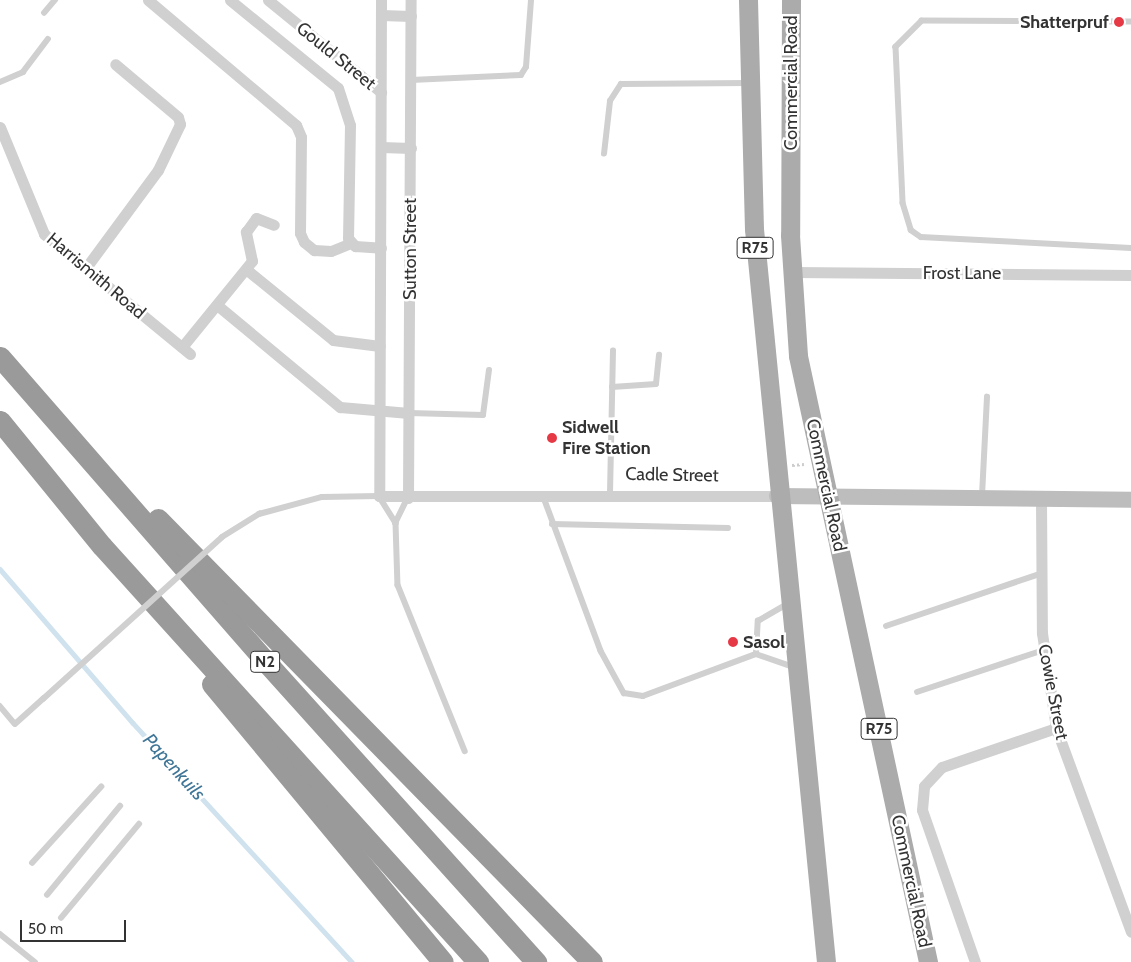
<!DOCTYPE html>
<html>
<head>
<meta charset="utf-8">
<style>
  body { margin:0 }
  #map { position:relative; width:1131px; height:962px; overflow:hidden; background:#fff; font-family:Cabin,sans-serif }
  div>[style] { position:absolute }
  .stream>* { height:4.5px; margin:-2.25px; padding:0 2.25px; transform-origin:2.25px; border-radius:2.25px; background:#cfe2ee }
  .path>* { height:2.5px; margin-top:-1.25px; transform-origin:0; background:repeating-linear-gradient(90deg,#cdcdcd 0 2.5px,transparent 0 5px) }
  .lane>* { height:5.5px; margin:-2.75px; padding:0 2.75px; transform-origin:2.75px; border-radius:2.75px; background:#d0d0d0 }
  .street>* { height:11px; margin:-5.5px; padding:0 5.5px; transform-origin:5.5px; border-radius:5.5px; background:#d0d0d0 }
  .secondary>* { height:16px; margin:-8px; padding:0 8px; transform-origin:8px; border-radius:8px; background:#bdbdbd }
  .primary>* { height:19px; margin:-9.5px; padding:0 9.5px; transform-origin:9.5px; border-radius:9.5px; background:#ababab }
  .highway>* { height:21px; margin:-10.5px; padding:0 10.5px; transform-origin:10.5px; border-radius:10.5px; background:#9a9a9a }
  .lane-bridge>* { height:5.5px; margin:-2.75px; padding:0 2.75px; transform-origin:2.75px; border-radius:2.75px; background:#d0d0d0 }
  .dots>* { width:14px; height:14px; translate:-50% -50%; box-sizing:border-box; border:2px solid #fff; border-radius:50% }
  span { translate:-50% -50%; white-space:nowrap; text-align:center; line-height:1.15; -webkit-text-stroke:5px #fff; paint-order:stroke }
  .shield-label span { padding:1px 4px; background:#fff; border:1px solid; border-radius:4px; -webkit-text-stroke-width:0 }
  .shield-label { font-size:16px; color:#333; font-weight:700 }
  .poi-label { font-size:18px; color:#333; font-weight:700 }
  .right { translate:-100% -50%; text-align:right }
  .left { translate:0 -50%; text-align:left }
  .street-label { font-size:18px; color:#333 }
  .water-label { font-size:19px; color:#3f7597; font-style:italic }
  .scale { position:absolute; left:20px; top:920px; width:106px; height:22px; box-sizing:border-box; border:2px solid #333; border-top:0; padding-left:6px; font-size:15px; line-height:18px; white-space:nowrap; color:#333; -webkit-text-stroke:4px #fff; paint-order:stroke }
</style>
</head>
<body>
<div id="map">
  <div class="stream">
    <div style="left:0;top:569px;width:203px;rotate:49.2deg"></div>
    <div style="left:133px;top:723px;width:324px;rotate:47.5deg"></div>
  </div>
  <div class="path">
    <div style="left:792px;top:465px;width:12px;rotate:-5deg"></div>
  </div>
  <div class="lane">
    <div style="left:44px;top:13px;width:17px;rotate:-50deg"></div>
    <div style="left:1131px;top:22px;width:209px;rotate:-179.7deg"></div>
    <div style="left:922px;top:21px;width:37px;rotate:135deg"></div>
    <div style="left:896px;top:47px;width:156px;rotate:87.4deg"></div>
    <div style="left:903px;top:203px;width:28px;rotate:73deg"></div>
    <div style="left:911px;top:230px;width:12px;rotate:35deg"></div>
    <div style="left:921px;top:237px;width:210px;rotate:3deg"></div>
    <div style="left:411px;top:80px;width:110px;rotate:-2.6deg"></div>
    <div style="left:521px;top:75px;width:9px;rotate:-58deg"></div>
    <div style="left:526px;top:67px;width:67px;rotate:-85.7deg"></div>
    <div style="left:0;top:82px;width:25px;rotate:-23deg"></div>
    <div style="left:23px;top:72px;width:41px;rotate:-52.9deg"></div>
    <div style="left:604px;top:154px;width:53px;rotate:-83.5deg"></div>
    <div style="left:610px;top:101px;width:20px;rotate:-57deg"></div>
    <div style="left:621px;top:84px;width:127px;rotate:-0.5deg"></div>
    <div style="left:612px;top:387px;width:44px;rotate:-3.9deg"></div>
    <div style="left:656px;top:384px;width:29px;rotate:-84deg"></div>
    <div style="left:409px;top:413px;width:74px;rotate:1.5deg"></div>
    <div style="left:483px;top:415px;width:45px;rotate:-82.4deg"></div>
    <div style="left:610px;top:494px;width:143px;rotate:-88.8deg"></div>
    <div style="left:543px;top:495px;width:166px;rotate:69.6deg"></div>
    <div style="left:601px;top:651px;width:48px;rotate:61.3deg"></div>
    <div style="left:624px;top:693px;width:19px;rotate:9deg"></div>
    <div style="left:643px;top:696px;width:121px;rotate:-20.4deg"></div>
    <div style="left:756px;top:654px;width:39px;rotate:19deg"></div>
    <div style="left:982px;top:496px;width:99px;rotate:-87.1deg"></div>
    <div style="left:408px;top:498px;width:28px;rotate:116deg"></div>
    <div style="left:396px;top:523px;width:62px;rotate:88.2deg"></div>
    <div style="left:398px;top:585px;width:179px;rotate:68deg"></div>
    <div style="left:552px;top:524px;width:176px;rotate:1.3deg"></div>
    <div style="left:222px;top:537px;width:44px;rotate:-31.9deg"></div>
    <div style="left:259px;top:514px;width:65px;rotate:-15.1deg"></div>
    <div style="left:322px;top:497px;width:57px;rotate:-1deg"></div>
    <div style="left:379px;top:496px;width:32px;rotate:58deg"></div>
    <div style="left:886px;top:626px;width:163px;rotate:-18.7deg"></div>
    <div style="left:756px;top:654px;width:33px;rotate:-87deg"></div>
    <div style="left:758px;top:621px;width:34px;rotate:-30deg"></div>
    <div style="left:917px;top:692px;width:134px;rotate:-18.3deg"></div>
    <div style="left:0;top:706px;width:23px;rotate:50deg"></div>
    <div style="left:15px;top:724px;width:38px;rotate:-42deg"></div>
    <div style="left:32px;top:863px;width:103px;rotate:-47.8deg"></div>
    <div style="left:47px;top:895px;width:115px;rotate:-50.6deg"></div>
    <div style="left:61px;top:918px;width:122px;rotate:-50.3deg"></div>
    <div style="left:0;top:934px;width:45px;rotate:38.7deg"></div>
  </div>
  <div class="street">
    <div style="left:148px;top:0;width:194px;rotate:40.2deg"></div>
    <div style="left:296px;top:125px;width:13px;rotate:67deg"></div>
    <div style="left:301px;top:137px;width:96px;rotate:90.6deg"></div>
    <div style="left:300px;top:233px;width:10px;rotate:66deg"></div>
    <div style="left:304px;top:242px;width:13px;rotate:39deg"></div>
    <div style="left:314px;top:250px;width:17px;rotate:3deg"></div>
    <div style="left:331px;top:251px;width:22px;rotate:-22deg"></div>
    <div style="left:230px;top:0;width:139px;rotate:39.2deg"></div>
    <div style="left:338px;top:88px;width:39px;rotate:72deg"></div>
    <div style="left:350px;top:125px;width:113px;rotate:91deg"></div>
    <div style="left:348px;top:238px;width:11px;rotate:49deg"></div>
    <div style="left:355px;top:246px;width:26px;rotate:4deg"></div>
    <div style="left:268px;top:0;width:146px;rotate:39.2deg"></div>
    <div style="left:381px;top:0;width:496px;rotate:90.2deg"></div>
    <div style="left:379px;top:496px;width:398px"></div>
    <div style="left:381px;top:15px;width:30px;rotate:2deg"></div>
    <div style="left:0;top:127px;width:116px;rotate:67.6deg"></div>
    <div style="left:44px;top:234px;width:189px;rotate:39.4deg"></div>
    <div style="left:381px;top:147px;width:30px;rotate:2deg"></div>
    <div style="left:85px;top:269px;width:123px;rotate:-53.6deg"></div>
    <div style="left:158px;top:170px;width:51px;rotate:-64.4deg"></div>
    <div style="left:180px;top:124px;width:7px;rotate:-106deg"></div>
    <div style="left:178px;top:117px;width:82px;rotate:-139.9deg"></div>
    <div style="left:247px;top:270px;width:111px;rotate:39.1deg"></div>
    <div style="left:333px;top:340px;width:47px;rotate:7.3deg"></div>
    <div style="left:793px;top:272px;width:338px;rotate:0.5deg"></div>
    <div style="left:217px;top:305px;width:160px;rotate:39.7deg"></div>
    <div style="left:340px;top:407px;width:69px;rotate:5deg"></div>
    <div style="left:182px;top:347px;width:111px;rotate:-50.9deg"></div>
    <div style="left:252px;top:261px;width:30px;rotate:-102deg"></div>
    <div style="left:246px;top:232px;width:17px;rotate:-54deg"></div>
    <div style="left:256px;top:218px;width:19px;rotate:21deg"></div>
    <div style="left:408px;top:498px;width:498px;rotate:-89.7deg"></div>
    <div style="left:1041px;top:501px;width:132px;rotate:89.6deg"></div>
    <div style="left:1042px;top:633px;width:96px;rotate:81.6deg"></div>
    <div style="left:1056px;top:728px;width:217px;rotate:69.8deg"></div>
    <div style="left:975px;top:962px;width:161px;rotate:-109.2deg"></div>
    <div style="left:922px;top:810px;width:24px;rotate:-85deg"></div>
    <div style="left:924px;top:786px;width:26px;rotate:-47deg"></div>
    <div style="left:942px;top:767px;width:120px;rotate:-18.9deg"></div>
  </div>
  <div class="secondary">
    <div style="left:777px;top:496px;width:354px;rotate:0.6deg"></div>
  </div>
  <div class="primary">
    <div style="left:748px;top:0;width:229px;rotate:88.5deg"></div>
    <div style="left:754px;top:229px;width:737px;rotate:84.39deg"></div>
    <div style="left:791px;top:0;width:235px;rotate:90.2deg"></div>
    <div style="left:790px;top:235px;width:121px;rotate:86.2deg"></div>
    <div style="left:798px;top:356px;width:620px;rotate:77.89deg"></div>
  </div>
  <div class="highway">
    <div style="left:0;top:357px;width:405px;rotate:48.9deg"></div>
    <div style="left:266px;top:662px;width:404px;rotate:48deg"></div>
    <div style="left:0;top:421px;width:161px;rotate:50.8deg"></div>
    <div style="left:102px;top:546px;width:561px;rotate:47.89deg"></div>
    <div style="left:158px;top:519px;width:620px;rotate:45.59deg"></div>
    <div style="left:212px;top:684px;width:361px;rotate:50.3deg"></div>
  </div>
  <div class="lane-bridge">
    <div style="left:43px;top:699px;width:241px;rotate:-42.1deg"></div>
  </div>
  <div class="dots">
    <div style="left:1119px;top:22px;background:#e63946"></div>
    <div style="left:552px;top:438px;background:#e63946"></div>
    <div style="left:733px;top:642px;background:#e63946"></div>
  </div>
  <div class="shield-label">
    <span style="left:755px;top:248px">R75</span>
    <span style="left:265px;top:662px">N2</span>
    <span style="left:879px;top:729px">R75</span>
  </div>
  <div class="poi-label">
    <span class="right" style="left:1109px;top:22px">Shatterpruf</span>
    <span class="left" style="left:562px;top:438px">Sidwell<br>Fire Station</span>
    <span class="left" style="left:743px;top:642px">Sasol</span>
  </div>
  <div class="street-label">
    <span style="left:336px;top:56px;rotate:39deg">Gould Street</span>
    <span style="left:791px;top:83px;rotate:-90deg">Commercial Road</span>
    <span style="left:410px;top:249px;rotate:-90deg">Sutton Street</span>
    <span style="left:962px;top:273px">Frost Lane</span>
    <span style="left:96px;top:276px;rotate:40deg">Harrismith Road</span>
    <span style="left:672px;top:475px;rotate:1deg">Cadle Street</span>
    <span style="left:826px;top:485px;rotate:78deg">Commercial Road</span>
    <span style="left:1053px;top:692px;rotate:79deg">Cowie Street</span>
    <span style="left:911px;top:881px;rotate:78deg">Commercial Road</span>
  </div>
  <div class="water-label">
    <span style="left:174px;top:767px;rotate:48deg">Papenkuils</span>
  </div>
  <div class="scale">50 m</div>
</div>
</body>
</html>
